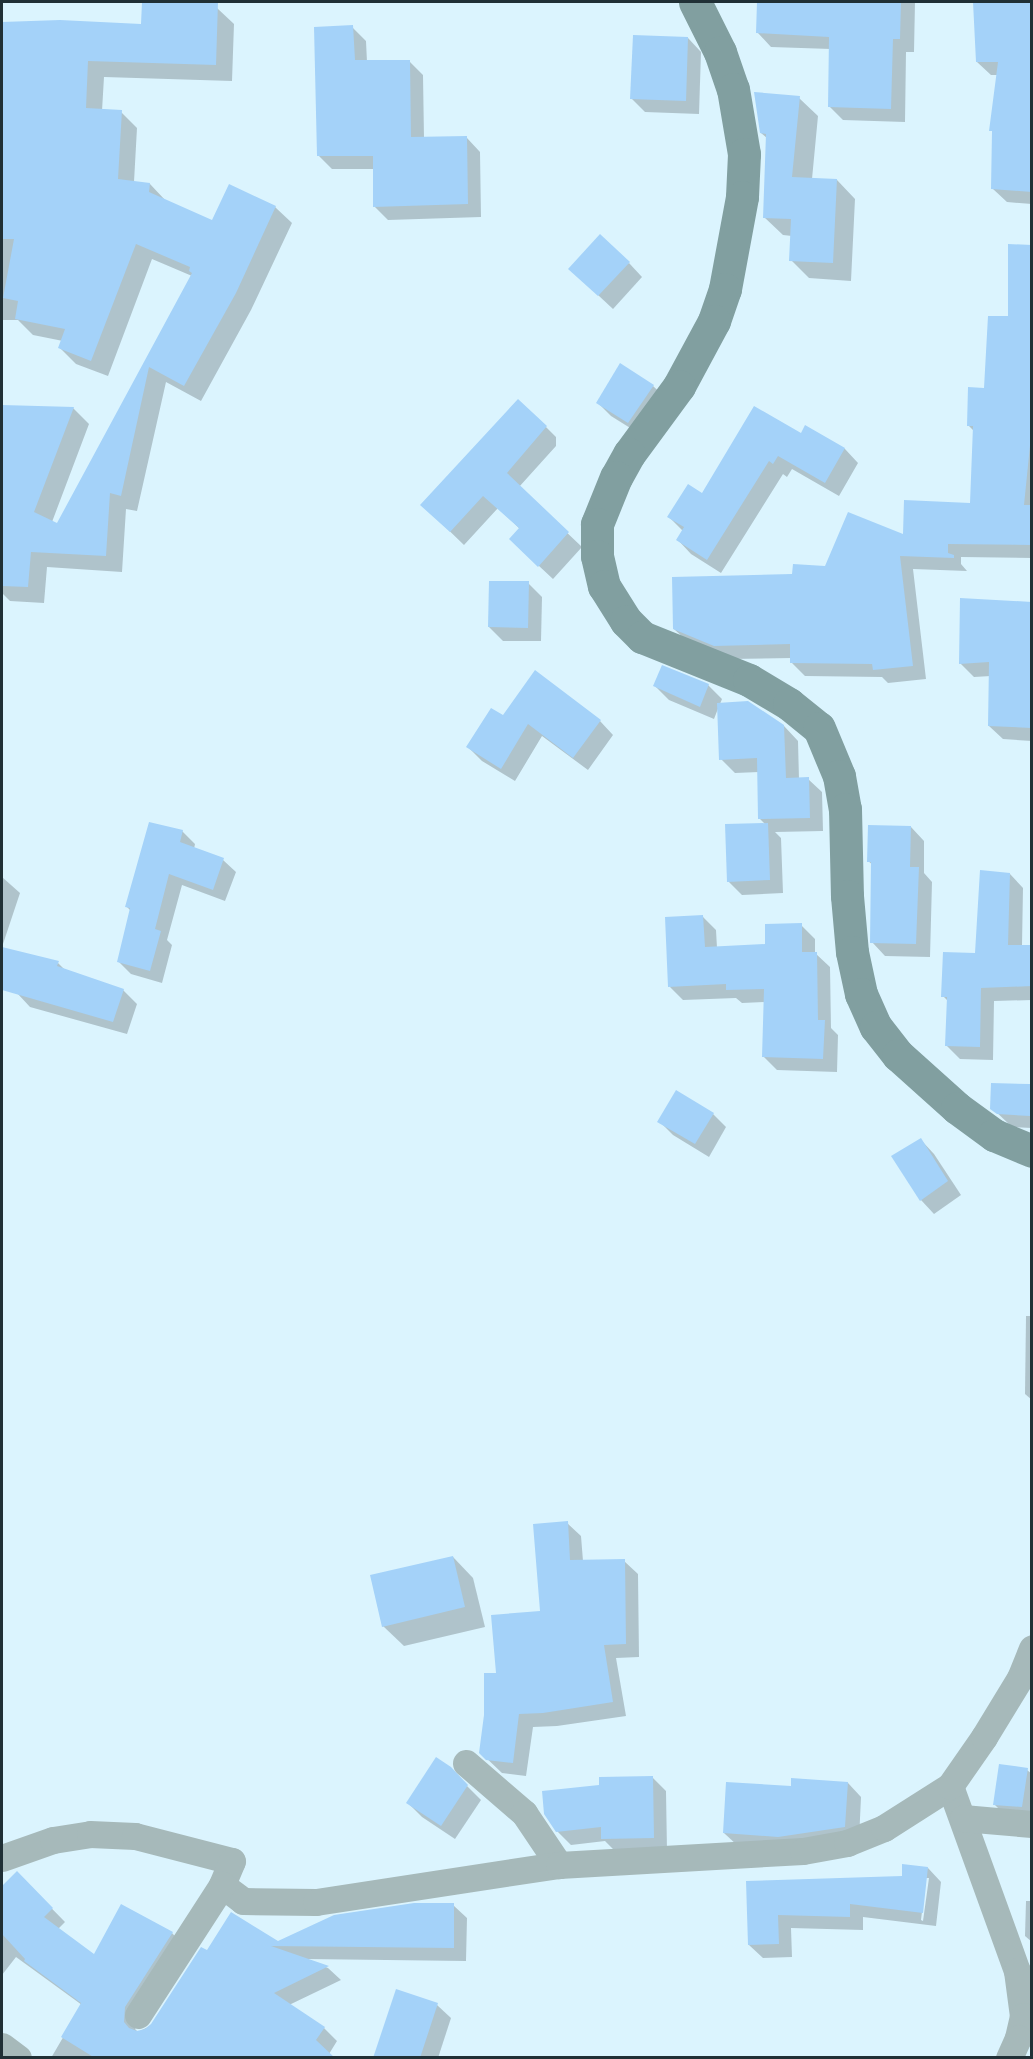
<!DOCTYPE html>
<html>
<head>
<meta charset="utf-8">
<style>
  body { margin:0 }
  #map { position:relative; width:1033px; height:2059px; overflow:hidden; background:#dbf4fe; font-family:"PT Sans Narrow",sans-serif }
  div>[style] { position:absolute }
  .shadow>* { inset:0; background:#0003 }
  .building>* { inset:0; background:#a4d2f9 }
  .minor>* { height:27px; margin:-13.5px; padding:0 13.5px; transform-origin:13.5px; border-radius:13.5px; background:#a6b9ba }
  .secondary>* { height:33px; margin:-16.5px; padding:0 16.5px; transform-origin:16.5px; border-radius:16.5px; background:#819fa0 }
  span { translate:-50% -50%; white-space:nowrap; text-align:center; line-height:1.15; -webkit-text-stroke:5px #dbf4fe; paint-order:stroke }
  .frame { position:absolute; inset:0; border:3px solid #203036; pointer-events:none }
</style>
</head>
<body>
<div id="map">
  <div class="shadow">
    <div style="clip-path:polygon(143px 2px,210px 2px,217px 8px,234px 24px,232px 81px,104px 77px,102px 111px,121px 112px,137px 128px,134px 182px,150px 184px,166px 201px,213px 222px,275px 207px,292px 223px,251px 310px,201px 401px,166px 382px,137px 511px,126px 509px,122px 572px,47px 567px,44px 603px,10px 601px,2px 593px,2px 406px,73px 408px,89px 424px,52px 522px,57px 525px,192px 276px,152px 259px,108px 376px,76px 364px,60px 348px,63px 341px,33px 335px,18px 320px,2px 320px,2px 24px,142px 25px)"></div>
    <div style="clip-path:polygon(759px 2px,915px 2px,914px 52px,906px 52px,905px 122px,843px 120px,829px 106px,831px 49px,771px 47px,758px 33px)"></div>
    <div style="clip-path:polygon(975px 2px,1032px 2px,1032px 204px,1007px 202px,993px 189px,994px 133px,991px 130px,998px 75px,991px 75px,977px 62px)"></div>
    <div style="clip-path:polygon(352px 27px,366px 41px,367px 62px,410px 62px,423px 75px,424px 138px,467px 138px,480px 152px,481px 217px,388px 220px,374px 206px,374px 169px,332px 169px,318px 155px)"></div>
    <div style="clip-path:polygon(688px 38px,701px 52px,699px 114px,645px 112px,632px 99px)"></div>
    <div style="clip-path:polygon(799px 98px,818px 116px,812px 179px,837px 180px,855px 199px,851px 281px,809px 278px,791px 260px,792px 236px,783px 235px,764px 217px,768px 139px,761px 133px)"></div>
    <div style="clip-path:polygon(1032px 246px,1032px 558px,961px 557px,961px 564px,967px 571px,913px 569px,926px 679px,888px 683px,882px 677px,805px 676px,792px 663px,792px 658px,729px 659px,688px 642px,674px 629px,793px 576px,826px 568px,904px 536px,971px 505px,974px 431px,968px 425px,985px 389px)"></div>
    <div style="clip-path:polygon(629px 263px,642px 277px,613px 309px,584px 282px)"></div>
    <div style="clip-path:polygon(653px 386px,667px 399px,643px 436px,611px 416px,598px 403px)"></div>
    <div style="clip-path:polygon(542px 423px,556px 437px,556px 446px,519px 487px,582px 547px,553px 579px,524px 552px,520px 529px,498px 508px,464px 545px,436px 518px)"></div>
    <div style="clip-path:polygon(806px 427px,845px 449px,858px 463px,839px 496px,792px 469px,787px 477px,783px 474px,721px 573px,691px 554px,678px 540px,683px 531px,669px 517px,801px 435px)"></div>
    <div style="clip-path:polygon(528px 583px,542px 597px,541px 641px,503px 641px,489px 627px)"></div>
    <div style="clip-path:polygon(1031px 597px,1032px 597px,1032px 741px,1003px 739px,989px 726px,991px 676px,974px 677px,960px 663px,1031px 603px)"></div>
    <div style="clip-path:polygon(708px 685px,722px 699px,720px 704px,784px 726px,798px 741px,799px 779px,808px 779px,822px 792px,823px 831px,775px 832px,781px 838px,783px 893px,742px 895px,728px 881px,766px 825px,760px 819px,759px 772px,735px 773px,721px 759px,719px 706px,714px 719px,669px 700px,655px 686px)"></div>
    <div style="clip-path:polygon(504px 717px,600px 721px,613px 735px,588px 770px,542px 736px,515px 781px,482px 761px,468px 747px)"></div>
    <div style="clip-path:polygon(911px 827px,924px 841px,924px 873px,932px 882px,930px 957px,885px 956px,872px 942px,873px 865px,868px 861px)"></div>
    <div style="clip-path:polygon(182px 831px,195px 844px,194px 849px,223px 860px,236px 872px,225px 901px,182px 885px,167px 940px,172px 945px,162px 983px,131px 974px,119px 962px,131px 911px,127px 907px)"></div>
    <div style="clip-path:polygon(1010px 874px,1023px 888px,1022px 946px,1032px 946px,1032px 1000px,994px 1001px,993px 1060px,960px 1059px,946px 1045px,948px 1001px,943px 996px,976px 954px)"></div>
    <div style="clip-path:polygon(2px 877px,20px 893px,3px 944px,2px 944px)"></div>
    <div style="clip-path:polygon(703px 917px,716px 930px,717px 948px,767px 946px,801px 925px,815px 939px,815px 953px,830px 967px,831px 1028px,838px 1035px,837px 1072px,777px 1070px,763px 1056px,765px 1002px,742px 1003px,736px 998px,683px 1000px,670px 987px)"></div>
    <div style="clip-path:polygon(58px 963px,66px 971px,123px 990px,137px 1004px,127px 1034px,30px 1007px,17px 993px)"></div>
    <div style="clip-path:polygon(1030px 1085px,1032px 1128px,1012px 1127px,992px 1108px)"></div>
    <div style="clip-path:polygon(713px 1114px,726px 1127px,709px 1157px,673px 1135px,659px 1121px)"></div>
    <div style="clip-path:polygon(921px 1140px,934px 1154px,961px 1195px,934px 1214px,921px 1200px)"></div>
    <div style="clip-path:polygon(1026px 1316px,1032px 1316px,1032px 1400px,1025px 1394px)"></div>
    <div style="clip-path:polygon(567px 1523px,581px 1536px,583px 1561px,624px 1561px,638px 1574px,639px 1657px,616px 1658px,626px 1716px,557px 1726px,533px 1727px,526px 1776px,502px 1773px,481px 1753px,498px 1674px,542px 1612px)"></div>
    <div style="clip-path:polygon(453px 1557px,473px 1578px,485px 1627px,404px 1646px,383px 1626px)"></div>
    <div style="clip-path:polygon(1027px 1770px,1032px 1774px,1032px 1820px,1008px 1818px,994px 1804px)"></div>
    <div style="clip-path:polygon(652px 1777px,666px 1791px,667px 1851px,616px 1852px,605px 1841px,571px 1845px,557px 1831px,601px 1786px)"></div>
    <div style="clip-path:polygon(464px 1783px,481px 1800px,455px 1839px,422px 1817px,408px 1803px)"></div>
    <div style="clip-path:polygon(848px 1783px,861px 1797px,859px 1840px,738px 1846px,724px 1833px,792px 1788px)"></div>
    <div style="clip-path:polygon(evenodd,928px 1868px,941px 1882px,936px 1926px,863px 1917px,863px 1930px,791px 1928px,792px 1957px,763px 1958px,749px 1945px,748px 1882px,903px 1877px,928px 1868px,926px 1878px,929px 1878px,923px 1921px,921px 1920px,926px 1878px)"></div>
    <div style="clip-path:polygon(17px 1873px,65px 1922px,58px 1929px,95px 1956px,172px 1933px,185px 1947px,137px 2021px,135px 2029px,138px 2032px,152px 2025px,207px 1952px,278px 1943px,453px 1905px,467px 1918px,466px 1961px,306px 1959px,328px 1968px,341px 1980px,289px 2005px,324px 2028px,337px 2041px,329px 2054px,110px 2043px,93px 2058px,51px 2058px,82px 2005px,16px 1957px,2px 1975px,2px 1888px)"></div>
    <div style="clip-path:polygon(1026px 1901px,1032px 1901px,1032px 1942px,1025px 1936px)"></div>
    <div style="clip-path:polygon(437px 2005px,451px 2018px,438px 2058px,374px 2058px)"></div>
  </div>
  <div class="building">
    <div style="clip-path:polygon(142px 2px,218px 2px,216px 65px,88px 61px,86px 108px,122px 110px,118px 179px,150px 183px,149px 192px,212px 220px,229px 184px,276px 206px,236px 293px,184px 386px,149px 367px,121px 496px,110px 493px,106px 556px,31px 552px,28px 587px,2px 586px,2px 405px,74px 407px,34px 512px,57px 523px,192px 273px,189px 271px,190px 267px,136px 244px,91px 361px,58px 348px,65px 329px,15px 319px,18px 301px,3px 298px,14px 239px,2px 239px,2px 22px,60px 20px,141px 24px)"></div>
    <div style="clip-path:polygon(757px 2px,901px 2px,900px 39px,893px 39px,891px 109px,828px 107px,829px 37px,756px 33px)"></div>
    <div style="clip-path:polygon(973px 2px,1032px 2px,1032px 192px,991px 189px,992px 131px,989px 131px,998px 62px,976px 62px)"></div>
    <div style="clip-path:polygon(353px 25px,355px 60px,410px 60px,411px 137px,467px 136px,468px 204px,373px 207px,373px 156px,317px 156px,314px 27px)"></div>
    <div style="clip-path:polygon(633px 35px,688px 37px,686px 101px,630px 99px)"></div>
    <div style="clip-path:polygon(754px 92px,800px 96px,792px 177px,837px 179px,833px 263px,789px 261px,791px 219px,763px 218px,766px 134px,760px 133px)"></div>
    <div style="clip-path:polygon(600px 234px,630px 262px,598px 296px,568px 269px)"></div>
    <div style="clip-path:polygon(1008px 244px,1032px 245px,1032px 426px,1024px 505px,1032px 505px,1032px 545px,948px 544px,948px 553px,954px 555px,954px 558px,900px 556px,913px 666px,873px 670px,872px 664px,790px 663px,790px 644px,714px 646px,673px 629px,672px 577px,792px 574px,793px 564px,825px 566px,848px 512px,903px 534px,904px 500px,970px 503px,973px 426px,967px 426px,968px 387px,984px 388px,988px 316px,1008px 316px)"></div>
    <div style="clip-path:polygon(620px 363px,654px 385px,628px 423px,596px 403px)"></div>
    <div style="clip-path:polygon(518px 399px,547px 426px,507px 473px,569px 532px,538px 567px,509px 539px,519px 528px,483px 496px,450px 532px,420px 505px)"></div>
    <div style="clip-path:polygon(754px 406px,801px 433px,805px 425px,845px 448px,825px 483px,778px 456px,773px 464px,769px 461px,707px 560px,676px 540px,684px 527px,667px 517px,688px 484px,702px 493px)"></div>
    <div style="clip-path:polygon(489px 581px,529px 581px,528px 628px,488px 627px)"></div>
    <div style="clip-path:polygon(960px 598px,1032px 602px,1032px 728px,988px 726px,989px 662px,959px 664px)"></div>
    <div style="clip-path:polygon(662px 665px,709px 684px,700px 707px,653px 686px)"></div>
    <div style="clip-path:polygon(535px 670px,601px 720px,573px 758px,528px 724px,501px 769px,466px 747px,491px 708px,503px 715px)"></div>
    <div style="clip-path:polygon(748px 701px,784px 725px,786px 778px,809px 777px,810px 818px,758px 819px,757px 758px,719px 760px,717px 703px)"></div>
    <div style="clip-path:polygon(149px 822px,183px 830px,180px 842px,224px 858px,213px 890px,169px 874px,155px 929px,161px 931px,150px 971px,117px 962px,130px 908px,125px 907px)"></div>
    <div style="clip-path:polygon(768px 823px,770px 880px,727px 882px,725px 824px)"></div>
    <div style="clip-path:polygon(868px 825px,911px 826px,910px 867px,919px 867px,916px 944px,870px 943px,871px 862px,867px 862px)"></div>
    <div style="clip-path:polygon(980px 870px,1010px 873px,1008px 945px,1032px 945px,1032px 986px,981px 988px,980px 1047px,945px 1046px,947px 997px,941px 997px,943px 952px,975px 953px)"></div>
    <div style="clip-path:polygon(703px 915px,705px 947px,765px 944px,765px 924px,802px 923px,802px 952px,817px 952px,818px 1020px,825px 1020px,823px 1059px,762px 1057px,764px 989px,726px 990px,726px 984px,668px 987px,665px 917px)"></div>
    <div style="clip-path:polygon(2px 947px,59px 961px,57px 966px,124px 989px,113px 1022px,2px 990px)"></div>
    <div style="clip-path:polygon(991px 1083px,1030px 1084px,1030px 1116px,997px 1114px,990px 1109px)"></div>
    <div style="clip-path:polygon(676px 1090px,714px 1113px,695px 1144px,657px 1122px)"></div>
    <div style="clip-path:polygon(921px 1138px,948px 1181px,920px 1201px,891px 1156px)"></div>
    <div style="clip-path:polygon(568px 1521px,570px 1560px,625px 1559px,626px 1644px,604px 1645px,613px 1702px,543px 1713px,519px 1714px,513px 1763px,486px 1760px,479px 1753px,484px 1715px,484px 1673px,496px 1673px,491px 1615px,540px 1611px,533px 1524px)"></div>
    <div style="clip-path:polygon(453px 1556px,465px 1607px,382px 1627px,370px 1575px)"></div>
    <div style="clip-path:polygon(436px 1757px,451px 1767px,468px 1785px,441px 1826px,406px 1803px)"></div>
    <div style="clip-path:polygon(999px 1764px,1028px 1768px,1022px 1807px,993px 1805px)"></div>
    <div style="clip-path:polygon(653px 1776px,654px 1838px,601px 1839px,601px 1827px,556px 1832px,544px 1814px,542px 1791px,599px 1785px,599px 1777px)"></div>
    <div style="clip-path:polygon(791px 1778px,848px 1782px,845px 1827px,778px 1837px,723px 1833px,726px 1782px,791px 1786px)"></div>
    <div style="clip-path:polygon(902px 1864px,928px 1867px,923px 1913px,850px 1904px,850px 1917px,778px 1915px,779px 1944px,748px 1945px,746px 1881px,902px 1876px)"></div>
    <div style="clip-path:polygon(17px 1871px,53px 1908px,44px 1917px,94px 1954px,121px 1904px,173px 1932px,125px 2007px,124px 2022px,129px 2028px,137px 2031px,145px 2029px,151px 2024px,201px 1947px,207px 1950px,231px 1912px,278px 1941px,334px 1915px,414px 1903px,454px 1903px,454px 1948px,271px 1946px,329px 1966px,274px 1993px,325px 2027px,316px 2040px,335px 2058px,95px 2058px,61px 2037px,81px 2003px,24px 1961px,25px 1959px,2px 1934px,2px 1886px)"></div>
    <div style="clip-path:polygon(396px 1989px,438px 2003px,420px 2058px,373px 2058px)"></div>
  </div>
  <div class="minor">
    <div style="left:466px;top:1763px;width:77px;rotate:40.8deg"></div>
    <div style="left:524px;top:1813px;width:63px;rotate:56.1deg"></div>
    <div style="left:950px;top:1786px;width:197px;rotate:70.1deg"></div>
    <div style="left:1017px;top:1971px;width:45px;rotate:82.4deg"></div>
    <div style="left:1023px;top:2016px;width:23px;rotate:103deg"></div>
    <div style="left:1018px;top:2038px;width:22px;rotate:114deg"></div>
    <div style="left:963px;top:1818px;width:69px;rotate:5deg"></div>
    <div style="left:2px;top:1858px;width:54px;rotate:-19.4deg"></div>
    <div style="left:53px;top:1840px;width:37px;rotate:-9deg"></div>
    <div style="left:90px;top:1834px;width:45px;rotate:2.5deg"></div>
    <div style="left:135px;top:1836px;width:100px;rotate:14.5deg"></div>
    <div style="left:232px;top:1861px;width:26px;rotate:113deg"></div>
    <div style="left:222px;top:1885px;width:26px;rotate:37deg"></div>
    <div style="left:243px;top:1901px;width:73px;rotate:0.8deg"></div>
    <div style="left:316px;top:1902px;width:246px;rotate:-8.7deg"></div>
    <div style="left:559px;top:1865px;width:244px;rotate:-3.3deg"></div>
    <div style="left:803px;top:1851px;width:45px;rotate:-10.3deg"></div>
    <div style="left:847px;top:1843px;width:40px;rotate:-22deg"></div>
    <div style="left:884px;top:1828px;width:78px;rotate:-32.5deg"></div>
    <div style="left:950px;top:1786px;width:60px;rotate:-55.2deg"></div>
    <div style="left:984px;top:1737px;width:69px;rotate:-58.6deg"></div>
    <div style="left:1020px;top:1678px;width:32px;rotate:-68deg"></div>
    <div style="left:138px;top:2015px;width:155px;rotate:-57.1deg"></div>
    <div style="left:2px;top:2046px;width:20px;rotate:37deg"></div>
  </div>
  <div class="secondary">
    <div style="left:695px;top:2px;width:56px;rotate:63.4deg"></div>
    <div style="left:720px;top:52px;width:39px;rotate:71deg"></div>
    <div style="left:733px;top:89px;width:66px;rotate:80.4deg"></div>
    <div style="left:744px;top:154px;width:43px;rotate:92.7deg"></div>
    <div style="left:742px;top:197px;width:94px;rotate:100.5deg"></div>
    <div style="left:725px;top:289px;width:34px;rotate:109deg"></div>
    <div style="left:714px;top:321px;width:74px;rotate:118.3deg"></div>
    <div style="left:679px;top:386px;width:84px;rotate:126.3deg"></div>
    <div style="left:629px;top:454px;width:26px;rotate:119deg"></div>
    <div style="left:616px;top:477px;width:51px;rotate:112deg"></div>
    <div style="left:597px;top:524px;width:32px;rotate:90deg"></div>
    <div style="left:597px;top:556px;width:31px;rotate:77deg"></div>
    <div style="left:604px;top:586px;width:41px;rotate:57.8deg"></div>
    <div style="left:626px;top:621px;width:23px;rotate:45deg"></div>
    <div style="left:642px;top:637px;width:115px;rotate:21.9deg"></div>
    <div style="left:749px;top:680px;width:47px;rotate:31deg"></div>
    <div style="left:789px;top:704px;width:38px;rotate:39deg"></div>
    <div style="left:819px;top:728px;width:52px;rotate:67.4deg"></div>
    <div style="left:839px;top:776px;width:34px;rotate:80deg"></div>
    <div style="left:845px;top:809px;width:87px;rotate:88.7deg"></div>
    <div style="left:847px;top:896px;width:56px;rotate:84.9deg"></div>
    <div style="left:852px;top:952px;width:43px;rotate:77.9deg"></div>
    <div style="left:861px;top:994px;width:36px;rotate:66deg"></div>
    <div style="left:876px;top:1027px;width:36px;rotate:52deg"></div>
    <div style="left:898px;top:1055px;width:79px;rotate:41.9deg"></div>
    <div style="left:957px;top:1108px;width:46px;rotate:36.1deg"></div>
    <div style="left:994px;top:1135px;width:41px;rotate:22.8deg"></div>
  </div>
  <div class="frame"></div>
</div>
</body>
</html>
